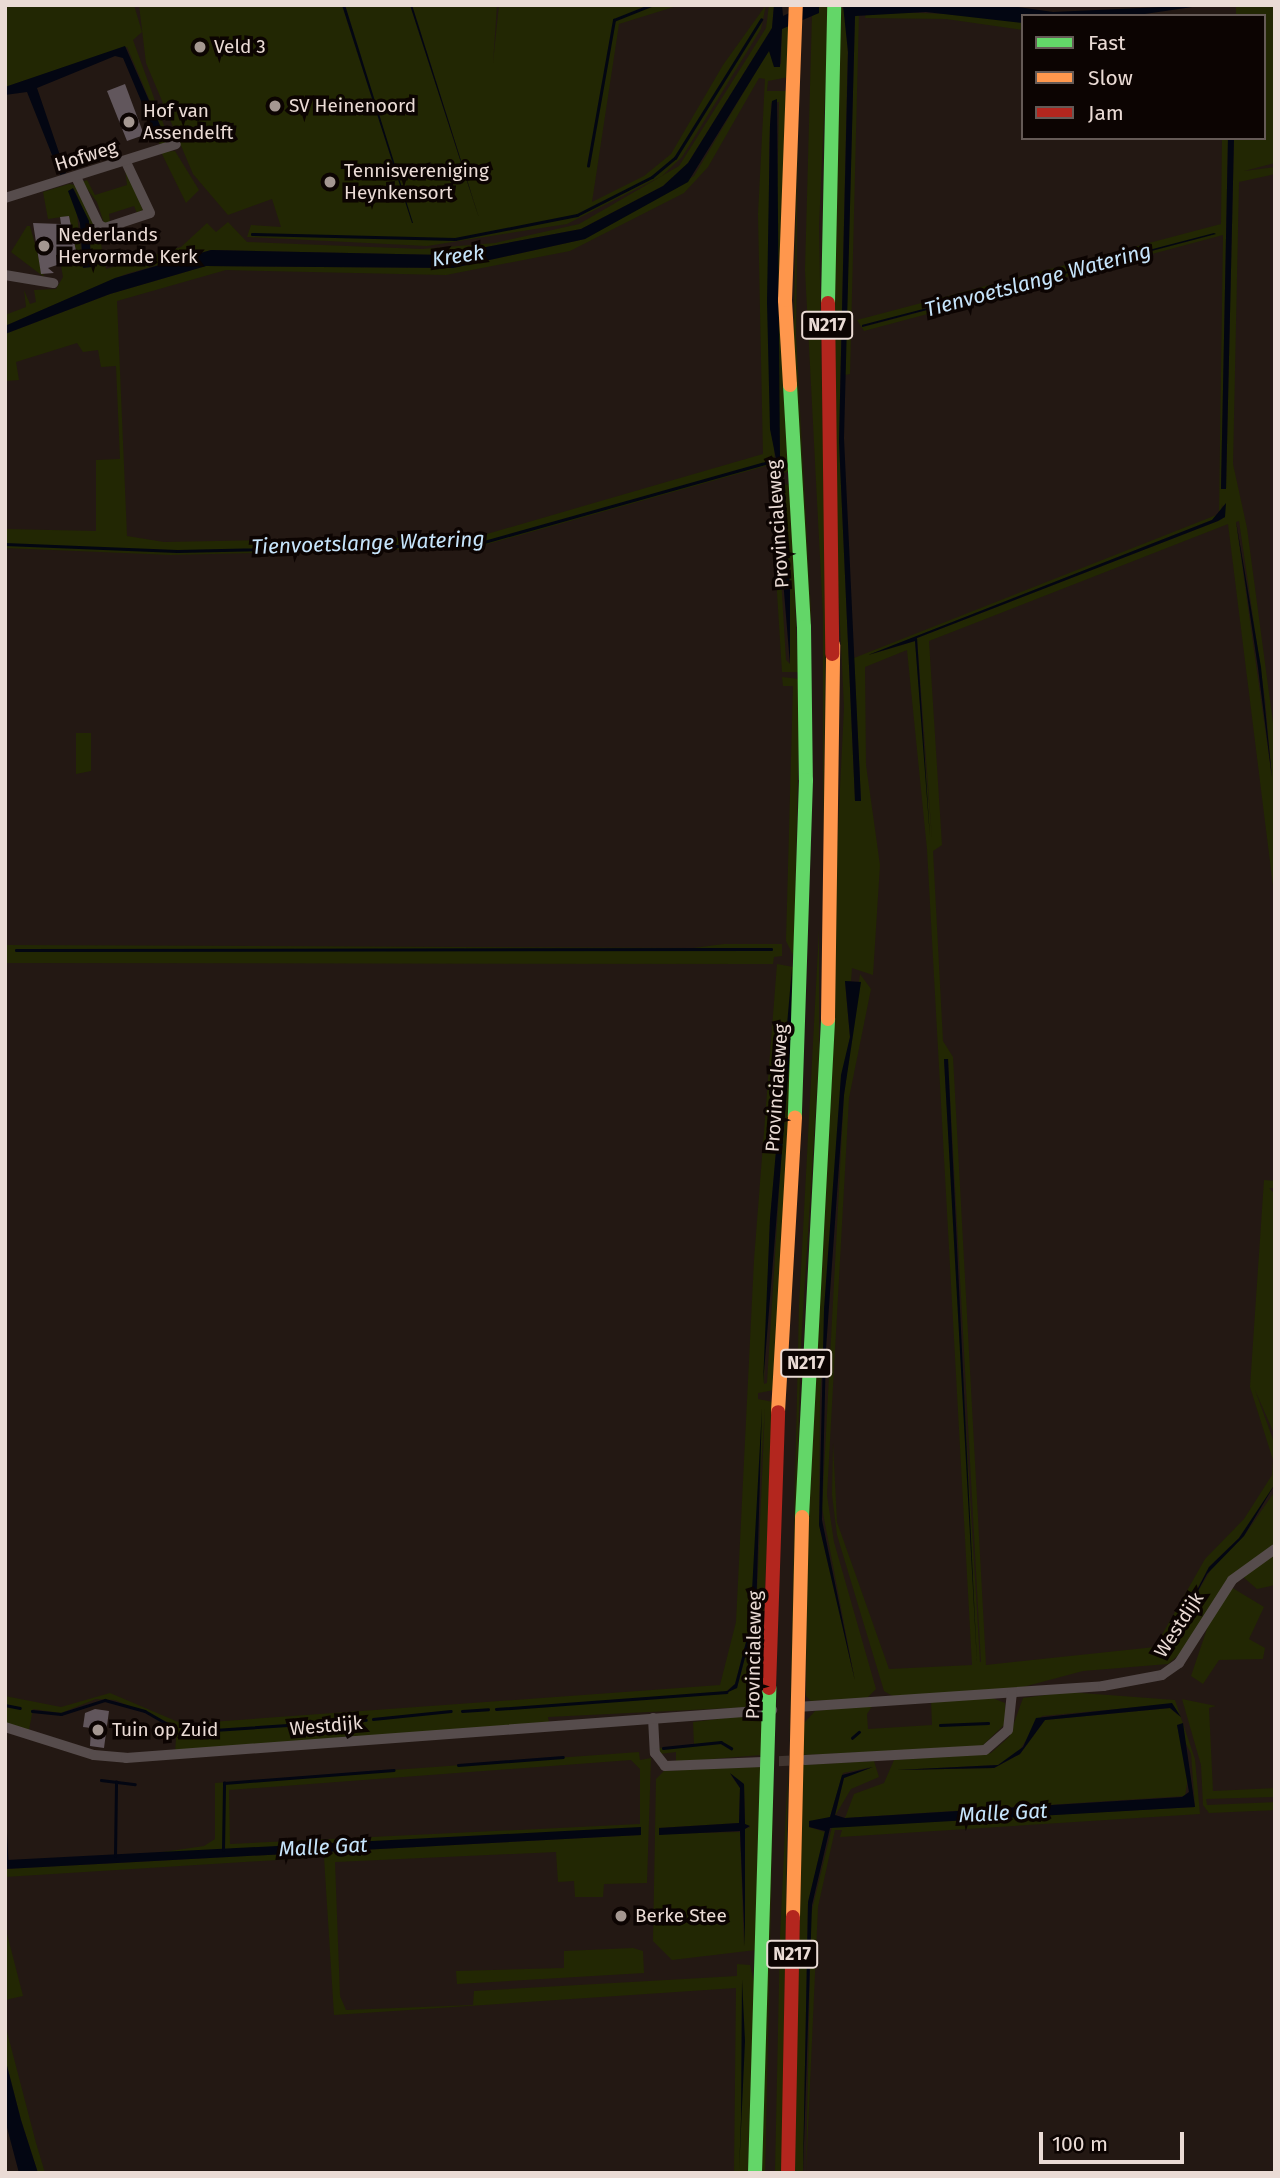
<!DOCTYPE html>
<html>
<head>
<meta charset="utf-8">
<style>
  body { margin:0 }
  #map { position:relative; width:1280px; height:2178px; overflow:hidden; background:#231813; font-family:"Fira Sans",sans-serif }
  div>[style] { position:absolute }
  .green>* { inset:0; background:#222703 }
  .water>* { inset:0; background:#030612 }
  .stream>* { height:2.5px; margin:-1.25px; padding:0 1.25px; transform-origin:1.25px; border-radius:1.25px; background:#030612 }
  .building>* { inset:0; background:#61565c }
  .street-tunnel>* { height:10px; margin-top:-5px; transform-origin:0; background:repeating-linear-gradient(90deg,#413530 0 10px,transparent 0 15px) }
  .street>* { height:10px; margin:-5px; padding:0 5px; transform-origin:5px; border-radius:5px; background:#564c4c }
  .fast>* { height:14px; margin:-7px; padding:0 7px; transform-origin:7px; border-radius:7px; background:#63d668 }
  .slow>* { height:14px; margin:-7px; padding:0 7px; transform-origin:7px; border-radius:7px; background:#ff974d }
  .jam>* { height:14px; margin:-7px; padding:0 7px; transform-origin:7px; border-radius:7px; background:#b3261e }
  .dots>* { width:19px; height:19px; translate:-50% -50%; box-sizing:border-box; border:4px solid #0c0402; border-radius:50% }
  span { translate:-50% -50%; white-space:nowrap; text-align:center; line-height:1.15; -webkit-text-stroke:7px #0c0402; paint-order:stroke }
  .shield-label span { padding:2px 5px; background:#0c0402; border:2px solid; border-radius:5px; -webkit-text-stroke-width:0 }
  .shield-label { font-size:18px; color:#eadbd5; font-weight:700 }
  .poi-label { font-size:19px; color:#eadbd5 }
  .left { translate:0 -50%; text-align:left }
  .street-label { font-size:19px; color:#eadbd5 }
  .water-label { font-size:21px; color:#c6e4fb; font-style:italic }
  .frame { position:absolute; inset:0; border:7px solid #eadbd5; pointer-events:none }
  .legend { position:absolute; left:1021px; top:14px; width:245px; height:126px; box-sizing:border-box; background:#0c0402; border:2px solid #655a56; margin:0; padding:9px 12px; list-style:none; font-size:21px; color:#eadbd5 }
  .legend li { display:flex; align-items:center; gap:14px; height:35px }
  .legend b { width:35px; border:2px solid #655a56 }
  .scale { position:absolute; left:1039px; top:2132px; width:145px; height:32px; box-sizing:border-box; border:4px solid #eadbd5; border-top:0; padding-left:9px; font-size:21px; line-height:24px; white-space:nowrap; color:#eadbd5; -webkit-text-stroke:5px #0c0402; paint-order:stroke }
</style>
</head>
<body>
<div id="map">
  <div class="green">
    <div style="clip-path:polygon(5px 5px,134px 5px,142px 32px,133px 40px,170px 142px,161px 147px,158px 141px,166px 139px,127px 47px,5px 87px)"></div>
    <div style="clip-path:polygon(139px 5px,342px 5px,412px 222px,345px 5px,410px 5px,479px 218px,412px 5px,497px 5px,493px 63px,499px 5px,680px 5px,619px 24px,592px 202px,644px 176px,671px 154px,723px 65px,766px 5px,761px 29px,682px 157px,662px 176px,567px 224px,427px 246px,247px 237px,251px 225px,281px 227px,272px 199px,228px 215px,193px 174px,146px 63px)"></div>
    <div style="clip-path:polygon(evenodd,769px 5px,774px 5px,772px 28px,688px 163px,663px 186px,581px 229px,444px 255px,211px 250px,126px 274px,5px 326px,5px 315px,26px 307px,24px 290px,30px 304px,36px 302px,34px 290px,56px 289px,63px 277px,59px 255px,76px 251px,69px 216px,48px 219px,43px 192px,69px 184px,75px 185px,98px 229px,106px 269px,181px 247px,207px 223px,216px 232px,228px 222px,247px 242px,422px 249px,495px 243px,579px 224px,679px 166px,766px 28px,769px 5px,74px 188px,90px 231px,91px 267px,83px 268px,74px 188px)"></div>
    <div style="clip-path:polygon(819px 5px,829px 5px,819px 226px,826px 614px,823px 846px,823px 615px,805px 270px,812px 14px,819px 13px)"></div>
    <div style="clip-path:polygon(evenodd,839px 5px,848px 13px,848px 40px,839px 441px,855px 800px,861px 801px,854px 658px,1219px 514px,1223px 235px,864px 331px,857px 320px,1221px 224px,1222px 138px,1228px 138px,1221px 489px,1226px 489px,1234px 138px,1264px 138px,1264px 16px,1236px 16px,1236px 6px,1275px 5px,1275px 163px,1244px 171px,1275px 167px,1275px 174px,1239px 182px,1233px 464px,1247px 528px,1275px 738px,1275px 902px,1228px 524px,929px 641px,942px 845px,933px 851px,943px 1041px,953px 1057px,986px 1665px,1155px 1647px,1205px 1559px,1244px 1519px,1272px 1475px,1273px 1460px,1250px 1387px,1264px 1180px,1275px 1181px,1275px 1188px,1269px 1188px,1275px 1194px,1275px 1436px,1255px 1390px,1275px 1445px,1275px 1484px,1239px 1538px,1209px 1567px,1164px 1649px,1213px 1566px,1244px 1536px,1275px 1491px,1275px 1545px,1226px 1581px,1182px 1652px,1168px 1664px,1083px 1671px,1023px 1687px,894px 1697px,884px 1691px,837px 1535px,832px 1495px,833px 1442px,837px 1522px,889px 1669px,972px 1665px,927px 849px,907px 650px,865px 667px,866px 765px,880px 865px,873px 975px,852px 968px,851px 981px,845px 982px,850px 1037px,841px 1083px,820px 1398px,819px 1525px,855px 1681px,822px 1508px,844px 1095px,860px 974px,871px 989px,849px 1098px,827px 1495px,834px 1542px,876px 1689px,867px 1698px,811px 1701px,806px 1696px,807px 1462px,844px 707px,832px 459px,839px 5px,1216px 234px,863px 327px,862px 327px,862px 325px,1216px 234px,839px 5px,1222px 504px,1225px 517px,1218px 521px,917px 638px,932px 838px,915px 641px,869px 655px,1212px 520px,1221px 514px,1222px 504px,839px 5px,1239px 521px,1265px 699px,1272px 778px,1236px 522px,1239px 521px,839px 5px,948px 1059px,981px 1662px,980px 1662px,944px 1060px,948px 1059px)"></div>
    <div style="clip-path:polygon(866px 11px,974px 15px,1023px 23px,1023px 30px,946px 19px,865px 18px)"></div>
    <div style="clip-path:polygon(859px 12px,850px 374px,845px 375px,855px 17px)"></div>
    <div style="clip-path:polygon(evenodd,791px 24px,789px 77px,768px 81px,767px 91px,787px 91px,789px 471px,773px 477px,774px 483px,790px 485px,798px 672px,782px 672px,769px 465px,474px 548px,171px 555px,5px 548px,5px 529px,96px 531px,96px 460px,120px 459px,116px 366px,101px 367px,98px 350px,83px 352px,77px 343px,16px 362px,19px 380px,5px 381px,5px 334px,110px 294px,206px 266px,453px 268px,585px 239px,694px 176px,767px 53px,771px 50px,773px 63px,781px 64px,782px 29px,791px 24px,759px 78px,765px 79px,758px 214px,763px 454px,480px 536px,164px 542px,127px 536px,117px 301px,226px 270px,446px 275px,570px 251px,684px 193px,708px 167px,759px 78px,791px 24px,779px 102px,775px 310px,780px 461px,775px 464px,769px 362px,769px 148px,771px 103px,779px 102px,791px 24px,776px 495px,783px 495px,790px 664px,786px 660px,776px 495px)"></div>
    <div style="clip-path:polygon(798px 111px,796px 337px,811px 611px,811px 733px,793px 374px)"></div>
    <div style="clip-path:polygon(175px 151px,199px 190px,186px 203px,161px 152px)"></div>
    <div style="clip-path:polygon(125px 169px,143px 210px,137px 213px,134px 206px,109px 214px,110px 222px,104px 223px,97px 202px,82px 182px,87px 180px,95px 195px,127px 185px)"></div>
    <div style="clip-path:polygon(27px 226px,30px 226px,44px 277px,11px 252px)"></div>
    <div style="clip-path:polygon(782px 677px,800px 679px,794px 957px,786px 941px,793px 686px,783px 686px)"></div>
    <div style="clip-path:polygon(76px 733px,91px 733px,91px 771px,76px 774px)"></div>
    <div style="clip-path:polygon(819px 930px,819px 1058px,801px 1344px,789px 1755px,799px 1306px)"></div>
    <div style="clip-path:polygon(724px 944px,782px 944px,782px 956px,774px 957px,773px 964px,5px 963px,5px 945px,693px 948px)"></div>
    <div style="clip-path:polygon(evenodd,777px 964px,799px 968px,774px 1390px,758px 1393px,758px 1399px,773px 1402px,760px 1703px,751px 1707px,548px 1717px,549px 1722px,175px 1752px,177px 1726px,115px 1700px,96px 1699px,61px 1713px,33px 1709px,29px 1730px,5px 1723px,5px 1696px,61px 1707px,110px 1693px,183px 1724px,720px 1685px,736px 1622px,754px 1260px,777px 964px,793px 970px,767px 1383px,764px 1384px,770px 1219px,793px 970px,777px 964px,765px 1408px,756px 1615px,737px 1688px,724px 1693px,735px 1684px,750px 1627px,765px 1408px)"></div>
    <div style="clip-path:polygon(1275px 1553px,1275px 1585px,1257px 1589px,1242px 1576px)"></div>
    <div style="clip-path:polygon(1231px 1587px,1264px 1607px,1249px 1639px,1265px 1648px,1263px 1659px,1219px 1660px,1203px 1684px,1191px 1676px,1212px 1614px)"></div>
    <div style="clip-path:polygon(evenodd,1068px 1692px,1175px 1700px,1195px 1759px,1200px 1814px,840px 1837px,842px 1830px,835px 1830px,818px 1907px,806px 2173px,811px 1914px,832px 1827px,1195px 1807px,1191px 1754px,1177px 1725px,1189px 1773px,1185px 1796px,845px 1818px,854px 1794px,884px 1783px,894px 1760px,991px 1753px,1009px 1737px,1023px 1698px,1068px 1692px,1170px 1704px,1180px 1717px,1170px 1708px,1045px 1720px,1020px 1754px,994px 1768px,897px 1770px,998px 1765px,1017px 1754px,1042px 1716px,1170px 1704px)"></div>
    <div style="clip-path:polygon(990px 1697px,1005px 1703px,1005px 1724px,981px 1747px,803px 1755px,804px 1723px,815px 1711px,873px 1705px,867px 1714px,868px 1729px,932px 1725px,931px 1701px)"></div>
    <div style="clip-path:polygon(1182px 1699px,1216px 1706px,1209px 1708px,1213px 1791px,1275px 1788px,1275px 1797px,1206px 1799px,1207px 1805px,1275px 1802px,1275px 1810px,1209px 1813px,1203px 1805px,1201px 1765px)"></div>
    <div style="clip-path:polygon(751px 1715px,764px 1721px,761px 1755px,676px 1762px,676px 1752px,660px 1754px,659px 1748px,694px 1745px,693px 1722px)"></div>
    <div style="clip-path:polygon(evenodd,639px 1752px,640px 1760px,651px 1758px,647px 1883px,604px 1884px,603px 1897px,575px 1897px,574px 1881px,558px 1882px,556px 1852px,335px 1862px,340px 1996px,346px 2010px,473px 2005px,474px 1991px,737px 1976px,737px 1964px,750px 1965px,755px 1986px,751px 2173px,734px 2173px,736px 1988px,334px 2015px,324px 1857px,5px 1877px,5px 1869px,641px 1835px,641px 1828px,156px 1853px,204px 1846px,215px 1839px,215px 1783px,639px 1752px,631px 1760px,640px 1769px,640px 1824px,230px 1844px,229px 1790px,631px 1760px)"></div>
    <div style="clip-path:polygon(874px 1761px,879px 1777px,851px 1789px,835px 1816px,844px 1778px,872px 1767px,843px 1773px,830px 1817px,809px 1827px,825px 1832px,808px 1903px,803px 2173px,793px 2173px,803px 1765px)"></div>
    <div style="clip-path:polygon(evenodd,763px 1766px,756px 1950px,672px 1960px,653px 1941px,656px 1779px,664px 1771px,763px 1766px,730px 1774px,744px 1784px,745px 1824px,750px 1828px,745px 1828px,744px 1947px,740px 1832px,659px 1834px,659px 1828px,739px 1823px,740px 1788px,730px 1774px)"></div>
    <div style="clip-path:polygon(788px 1767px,782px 2173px,775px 2173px,780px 1937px)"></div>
    <div style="clip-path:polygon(774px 1768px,765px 2173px,759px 2173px)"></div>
    <div style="clip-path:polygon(5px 1926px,23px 1996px,5px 2000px)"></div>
    <div style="clip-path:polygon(633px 1948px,643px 1951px,644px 1973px,457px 1984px,456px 1971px,564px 1968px,564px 1951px)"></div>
    <div style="clip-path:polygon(5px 2024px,36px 2143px,45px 2173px,38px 2173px,21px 2120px,5px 2058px)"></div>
  </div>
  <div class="water">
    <div style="clip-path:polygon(342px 5px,345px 5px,413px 223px,412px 223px)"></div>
    <div style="clip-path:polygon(410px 5px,412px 5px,479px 218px)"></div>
    <div style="clip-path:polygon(774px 5px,782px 5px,783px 16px,806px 5px,819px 5px,819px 13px,782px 29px,780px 67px,774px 67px,769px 51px,688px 182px,585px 239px,453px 268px,206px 266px,110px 294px,5px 334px,5px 326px,115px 278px,211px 250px,444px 255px,581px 229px,663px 186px,688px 163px,772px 28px)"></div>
    <div style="clip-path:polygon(843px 5px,1004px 5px,1053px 12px,1206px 5px,1131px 16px,1023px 16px,1023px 23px,926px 12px,855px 16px,844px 438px,861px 801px,855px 801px,839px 441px,848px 52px)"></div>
    <div style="clip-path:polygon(125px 46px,166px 139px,158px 141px,123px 58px,115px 56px,37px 88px,66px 173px,60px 175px,27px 92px,5px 95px,5px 87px)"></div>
    <div style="clip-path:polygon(777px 99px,780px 460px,777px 464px,770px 429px,767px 302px,770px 125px,772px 101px)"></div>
    <div style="clip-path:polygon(1228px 138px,1234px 138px,1226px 489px,1221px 489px)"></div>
    <div style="clip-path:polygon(73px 188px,89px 221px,91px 267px,83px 268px,80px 223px,68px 191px)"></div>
    <div style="clip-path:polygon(1214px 233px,1216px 234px,862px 327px,862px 325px)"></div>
    <div style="clip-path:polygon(779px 492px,790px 584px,790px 664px,776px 495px)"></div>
    <div style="clip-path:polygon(1226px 503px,1225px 517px,1218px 521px,917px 638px,930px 838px,915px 641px,868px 655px,1212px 520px)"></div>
    <div style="clip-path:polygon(1236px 521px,1261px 667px,1272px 778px,1258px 668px)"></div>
    <div style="clip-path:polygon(792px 968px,791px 1040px,763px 1384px,770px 1219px)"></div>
    <div style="clip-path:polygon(845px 981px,861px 982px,844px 1095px,826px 1349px,822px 1520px,855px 1681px,819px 1525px,824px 1309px,841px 1075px,850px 1037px)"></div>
    <div style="clip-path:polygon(944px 1059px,948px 1059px,977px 1663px)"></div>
    <div style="clip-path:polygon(762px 1408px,756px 1615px,737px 1688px,724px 1694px,735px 1684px,750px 1627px)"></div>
    <div style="clip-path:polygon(1275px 1484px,1244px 1536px,1207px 1574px,1165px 1652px,1209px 1567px,1239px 1538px)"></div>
    <div style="clip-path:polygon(1172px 1703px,1181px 1717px,1170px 1708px,1045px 1720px,1020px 1754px,994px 1768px,897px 1770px,998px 1765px,1023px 1747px,1036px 1718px)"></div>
    <div style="clip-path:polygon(1183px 1723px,1195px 1807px,830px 1828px,812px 1905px,803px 2173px,808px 1902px,825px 1831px,809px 1827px,809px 1821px,830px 1817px,842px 1775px,873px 1767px,844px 1778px,835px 1815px,845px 1818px,1182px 1797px,1189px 1792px,1177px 1725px)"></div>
    <div style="clip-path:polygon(730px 1773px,744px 1784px,745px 1824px,750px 1826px,745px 1829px,745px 1947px,740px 1831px,659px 1835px,659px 1828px,739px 1823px,740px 1788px)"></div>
    <div style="clip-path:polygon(641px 1827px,641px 1835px,5px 1869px,7px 1860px)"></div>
    <div style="clip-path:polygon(742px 1979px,745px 2041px,739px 2173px,741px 2119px)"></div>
    <div style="clip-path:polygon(5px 2058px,21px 2120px,38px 2173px,19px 2173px,5px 2120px)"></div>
  </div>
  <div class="stream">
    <div style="left:588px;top:166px;width:148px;rotate:-79.9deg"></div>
    <div style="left:614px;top:20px;width:40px;rotate:-22deg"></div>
    <div style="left:252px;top:234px;width:203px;rotate:1.4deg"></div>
    <div style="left:455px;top:239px;width:124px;rotate:-11.1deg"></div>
    <div style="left:577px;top:215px;width:84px;rotate:-26.9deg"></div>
    <div style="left:652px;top:177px;width:30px;rotate:-40deg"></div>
    <div style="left:675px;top:158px;width:163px;rotate:-58.1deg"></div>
    <div style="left:5px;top:544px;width:172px;rotate:2.3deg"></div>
    <div style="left:177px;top:551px;width:300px;rotate:-1.3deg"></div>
    <div style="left:477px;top:544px;width:307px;rotate:-15.7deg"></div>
    <div style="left:16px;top:950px;width:755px;rotate:-0.08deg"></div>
    <div style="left:5px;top:1705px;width:15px;rotate:11deg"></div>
    <div style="left:496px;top:1709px;width:231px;rotate:-4.2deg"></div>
    <div style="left:32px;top:1711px;width:29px;rotate:6deg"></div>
    <div style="left:61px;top:1714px;width:46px;rotate:-17.7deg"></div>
    <div style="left:105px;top:1700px;width:41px;rotate:15.4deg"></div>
    <div style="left:145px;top:1711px;width:36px;rotate:30deg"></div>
    <div style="left:462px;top:1711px;width:26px;rotate:-4deg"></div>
    <div style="left:373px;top:1719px;width:78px;rotate:-5.9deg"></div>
    <div style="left:940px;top:1725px;width:48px;rotate:-2.4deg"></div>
    <div style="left:183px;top:1732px;width:183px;rotate:-3.8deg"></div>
    <div style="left:852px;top:1738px;width:9px;rotate:-41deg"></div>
    <div style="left:663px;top:1748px;width:58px;rotate:-5.9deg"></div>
    <div style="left:721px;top:1742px;width:12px;rotate:31deg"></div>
    <div style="left:458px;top:1765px;width:105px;rotate:-4.4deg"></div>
    <div style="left:101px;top:1780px;width:34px;rotate:7deg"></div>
    <div style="left:5px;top:1823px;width:39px;rotate:87deg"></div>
    <div style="left:223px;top:1850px;width:67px;rotate:-89.1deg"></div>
    <div style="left:224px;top:1783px;width:170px;rotate:-4.4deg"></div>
    <div style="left:115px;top:1856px;width:74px;rotate:-89.2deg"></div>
  </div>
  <div class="building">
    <div style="clip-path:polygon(125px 84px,144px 135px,127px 141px,107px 91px)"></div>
    <div style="clip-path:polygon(69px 216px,76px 251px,56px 255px,57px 265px,48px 268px,54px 273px,41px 274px,33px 223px,61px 224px,60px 217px)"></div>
    <div style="clip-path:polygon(95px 1709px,109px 1711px,104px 1748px,90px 1746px,91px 1728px,83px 1727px,85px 1713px)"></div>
  </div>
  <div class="street-tunnel">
    <div style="left:764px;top:1762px;width:37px;rotate:-3deg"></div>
  </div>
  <div class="street">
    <div style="left:76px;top:177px;width:53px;rotate:64.4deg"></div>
    <div style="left:99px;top:225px;width:7px;rotate:27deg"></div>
    <div style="left:105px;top:228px;width:47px;rotate:-18.4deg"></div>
    <div style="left:150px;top:213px;width:56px;rotate:-115.2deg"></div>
    <div style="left:5px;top:198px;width:179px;rotate:-17.5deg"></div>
    <div style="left:5px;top:275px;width:49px;rotate:9.5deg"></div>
    <div style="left:797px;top:1707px;width:307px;rotate:-3.9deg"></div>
    <div style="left:1103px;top:1686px;width:60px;rotate:-10.6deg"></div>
    <div style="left:1162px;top:1675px;width:21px;rotate:-35deg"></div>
    <div style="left:1179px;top:1663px;width:98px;rotate:-57.4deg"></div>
    <div style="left:1232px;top:1580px;width:53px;rotate:-35.8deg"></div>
    <div style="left:653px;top:1718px;width:35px;rotate:87deg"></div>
    <div style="left:655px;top:1753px;width:16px;rotate:52deg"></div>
    <div style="left:665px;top:1766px;width:98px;rotate:-2.3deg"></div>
    <div style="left:5px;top:1727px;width:93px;rotate:17.5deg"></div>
    <div style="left:94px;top:1755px;width:32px;rotate:5deg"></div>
    <div style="left:126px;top:1758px;width:648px;rotate:-4.25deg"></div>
    <div style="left:805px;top:1760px;width:180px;rotate:-3.2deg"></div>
    <div style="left:985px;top:1750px;width:30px;rotate:-41deg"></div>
    <div style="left:1008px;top:1730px;width:37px;rotate:-84deg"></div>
  </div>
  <div class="fast">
    <div style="left:828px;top:303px;width:298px;rotate:-88.8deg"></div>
    <div style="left:790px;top:385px;width:242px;rotate:86.7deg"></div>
    <div style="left:804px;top:627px;width:153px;rotate:89.3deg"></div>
    <div style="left:806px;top:780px;width:337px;rotate:91.9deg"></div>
    <div style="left:802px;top:1517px;width:499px;rotate:-87deg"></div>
    <div style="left:755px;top:2173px;width:485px;rotate:-88.3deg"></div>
  </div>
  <div class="slow">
    <div style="left:790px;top:385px;width:85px;rotate:-93.4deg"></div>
    <div style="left:785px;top:300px;width:295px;rotate:-87.9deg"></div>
    <div style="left:828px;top:1019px;width:374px;rotate:-89.2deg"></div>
    <div style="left:778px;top:1412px;width:295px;rotate:-86.7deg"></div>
    <div style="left:793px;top:1917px;width:400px;rotate:-88.7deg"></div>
  </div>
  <div class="jam">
    <div style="left:828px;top:303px;width:351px;rotate:89.3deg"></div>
    <div style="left:769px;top:1688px;width:276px;rotate:-88.1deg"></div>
    <div style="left:788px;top:2173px;width:256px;rotate:-88.9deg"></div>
  </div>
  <div class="dots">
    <div style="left:200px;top:47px;background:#a49791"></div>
    <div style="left:275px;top:106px;background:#a49791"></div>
    <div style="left:129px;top:122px;background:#a49791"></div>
    <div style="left:330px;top:182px;background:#a49791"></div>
    <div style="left:44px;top:246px;background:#a49791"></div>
    <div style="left:98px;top:1730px;background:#a49791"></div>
    <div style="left:621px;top:1916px;background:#a49791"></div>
  </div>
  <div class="shield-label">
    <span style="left:827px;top:325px">N217</span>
    <span style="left:806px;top:1363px">N217</span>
    <span style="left:792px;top:1954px">N217</span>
  </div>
  <div class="poi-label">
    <span class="left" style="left:214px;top:47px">Veld 3</span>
    <span class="left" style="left:289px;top:106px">SV Heinenoord</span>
    <span class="left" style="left:143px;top:122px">Hof van<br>Assendelft</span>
    <span class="left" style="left:344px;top:182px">Tennisvereniging<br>Heynkensort</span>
    <span class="left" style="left:58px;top:246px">Nederlands<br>Hervormde Kerk</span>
    <span class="left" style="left:112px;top:1730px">Tuin op Zuid</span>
    <span class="left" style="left:635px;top:1916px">Berke Stee</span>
  </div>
  <div class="street-label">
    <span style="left:86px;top:156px;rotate:-17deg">Hofweg</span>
    <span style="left:778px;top:524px;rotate:-94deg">Provincialeweg</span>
    <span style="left:777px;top:1088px;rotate:-86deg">Provincialeweg</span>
    <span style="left:1179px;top:1625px;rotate:-57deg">Westdijk</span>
    <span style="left:754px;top:1655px;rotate:-89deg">Provincialeweg</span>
    <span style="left:326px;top:1726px;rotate:-5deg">Westdijk</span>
  </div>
  <div class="water-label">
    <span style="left:458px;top:256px;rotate:-8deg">Kreek</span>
    <span style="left:1038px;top:280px;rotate:-15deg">Tienvoetslange Watering</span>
    <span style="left:368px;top:543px;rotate:-2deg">Tienvoetslange Watering</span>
    <span style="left:1003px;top:1813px;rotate:-3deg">Malle Gat</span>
    <span style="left:323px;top:1847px;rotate:-3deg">Malle Gat</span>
  </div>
  <div class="frame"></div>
  <ul class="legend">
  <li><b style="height:9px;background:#63d668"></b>Fast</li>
  <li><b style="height:9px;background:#ff974d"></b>Slow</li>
  <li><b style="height:9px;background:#b3261e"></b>Jam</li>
  </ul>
  <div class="scale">100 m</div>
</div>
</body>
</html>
